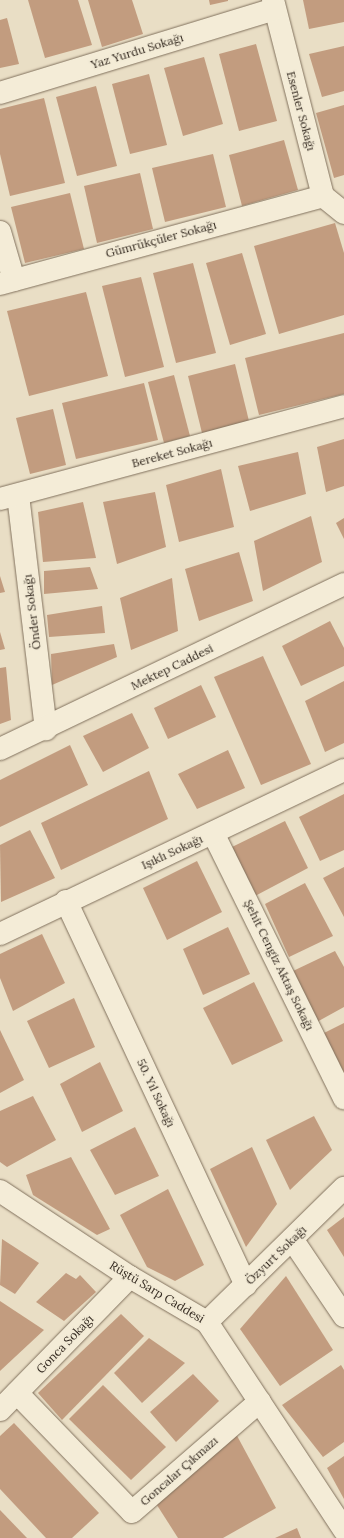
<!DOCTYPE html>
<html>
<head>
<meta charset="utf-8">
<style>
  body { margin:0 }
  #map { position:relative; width:344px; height:1538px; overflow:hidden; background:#e9dec5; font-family:Lora,serif }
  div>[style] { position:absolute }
  .building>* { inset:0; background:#c29c7f }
  .roads { filter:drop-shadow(0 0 1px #81715d) drop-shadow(0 0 1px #81715d) }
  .minor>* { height:22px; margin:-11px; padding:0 11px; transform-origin:11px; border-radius:11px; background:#f4ecd7 }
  span { translate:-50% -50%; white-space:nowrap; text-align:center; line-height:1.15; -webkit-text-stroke:3px #f1e9d4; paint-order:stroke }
  .street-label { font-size:12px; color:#33291f }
</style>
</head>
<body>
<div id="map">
  <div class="building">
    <div style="clip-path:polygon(28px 0,78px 0,92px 45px,45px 58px)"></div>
    <div style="clip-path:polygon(88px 0,132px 0,143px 34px,102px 47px)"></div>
    <div style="clip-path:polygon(209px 0,228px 0,228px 1px,210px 5px)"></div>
    <div style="clip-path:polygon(303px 0,344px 0,344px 22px,309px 29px)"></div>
    <div style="clip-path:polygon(7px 18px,19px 64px,0 68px,0 20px)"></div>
    <div style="clip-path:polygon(256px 44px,277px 121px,239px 131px,219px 54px)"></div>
    <div style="clip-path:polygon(344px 46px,344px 91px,322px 97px,309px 54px)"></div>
    <div style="clip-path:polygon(204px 57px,223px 124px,183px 136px,164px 68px)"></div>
    <div style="clip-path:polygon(149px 74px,167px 145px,130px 154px,112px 84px)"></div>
    <div style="clip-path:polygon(96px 86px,117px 166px,77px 176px,56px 97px)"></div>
    <div style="clip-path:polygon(44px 98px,65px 183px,10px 196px,0 154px,0 109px)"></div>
    <div style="clip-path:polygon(344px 105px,344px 175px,334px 178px,316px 113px)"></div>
    <div style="clip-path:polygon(284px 140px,298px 190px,242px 206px,229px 155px)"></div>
    <div style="clip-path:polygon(213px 154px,226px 207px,165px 222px,152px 168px)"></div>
    <div style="clip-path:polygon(140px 173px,153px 229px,97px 243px,84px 186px)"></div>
    <div style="clip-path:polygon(70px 193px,84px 249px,25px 263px,11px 207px)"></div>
    <div style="clip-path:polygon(335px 223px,344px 253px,344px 315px,279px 334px,254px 246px)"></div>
    <div style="clip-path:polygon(242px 253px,266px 334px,230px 345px,206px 263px)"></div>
    <div style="clip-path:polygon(193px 263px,216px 353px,176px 363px,153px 273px)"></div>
    <div style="clip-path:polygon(141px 277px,164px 367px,125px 377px,102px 286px)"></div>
    <div style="clip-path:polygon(86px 292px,108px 376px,29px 396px,7px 311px)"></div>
    <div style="clip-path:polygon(344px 333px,344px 394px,259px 415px,245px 358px)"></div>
    <div style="clip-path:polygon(235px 364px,249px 421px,202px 433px,188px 376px)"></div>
    <div style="clip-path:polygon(174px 375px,190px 436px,164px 443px,148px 382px)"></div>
    <div style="clip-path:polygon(144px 383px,158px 440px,76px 459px,62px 403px)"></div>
    <div style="clip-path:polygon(53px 409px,66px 465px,30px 474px,16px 418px)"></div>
    <div style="clip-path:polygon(344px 439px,344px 486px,326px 492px,317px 447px)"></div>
    <div style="clip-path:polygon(298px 452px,306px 494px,250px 511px,238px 466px)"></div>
    <div style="clip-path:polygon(221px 469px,234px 527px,179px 542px,166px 485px)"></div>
    <div style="clip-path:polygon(155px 492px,166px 547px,117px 564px,103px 502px)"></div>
    <div style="clip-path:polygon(83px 502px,96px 558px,43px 562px,38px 512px)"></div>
    <div style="clip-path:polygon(311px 516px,322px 562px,263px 591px,254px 541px)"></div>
    <div style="clip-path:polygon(344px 518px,344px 539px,336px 523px)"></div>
    <div style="clip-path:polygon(239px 552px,253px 601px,199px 621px,185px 569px)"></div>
    <div style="clip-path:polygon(90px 567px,98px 589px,44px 594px,44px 571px)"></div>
    <div style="clip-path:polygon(0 576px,5px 592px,0 593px)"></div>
    <div style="clip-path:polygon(172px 578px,178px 631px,131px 650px,120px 598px)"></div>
    <div style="clip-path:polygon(102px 606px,105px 633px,49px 637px,47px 615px)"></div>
    <div style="clip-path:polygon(330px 621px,344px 648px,344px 666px,301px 686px,282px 646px)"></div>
    <div style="clip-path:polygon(0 632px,5px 649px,0 650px)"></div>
    <div style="clip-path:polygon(114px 644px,117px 657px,52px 685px,51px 654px)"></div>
    <div style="clip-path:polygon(263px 656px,311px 764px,261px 785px,214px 677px)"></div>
    <div style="clip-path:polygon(6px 667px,11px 720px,0 724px,0 668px)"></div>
    <div style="clip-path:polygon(344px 681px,344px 743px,325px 752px,305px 701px)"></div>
    <div style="clip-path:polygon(201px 685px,216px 717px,168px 739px,154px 708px)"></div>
    <div style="clip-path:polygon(132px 713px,149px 748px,103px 772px,83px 736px)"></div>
    <div style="clip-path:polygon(70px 745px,88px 785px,0 827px,0 780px)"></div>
    <div style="clip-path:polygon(228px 750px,245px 788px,197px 809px,178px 774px)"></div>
    <div style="clip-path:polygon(149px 771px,168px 819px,61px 870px,41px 823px)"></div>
    <div style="clip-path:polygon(344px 794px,344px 850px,320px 861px,299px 817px)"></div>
    <div style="clip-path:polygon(285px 821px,308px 868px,255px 896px,232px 847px)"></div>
    <div style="clip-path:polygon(30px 830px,55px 878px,1px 902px,0 845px)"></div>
    <div style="clip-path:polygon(197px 861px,222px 912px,167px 940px,143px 888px)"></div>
    <div style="clip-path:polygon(344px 867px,344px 917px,323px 878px)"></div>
    <div style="clip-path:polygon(305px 883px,333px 936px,289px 957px,265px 904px)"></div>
    <div style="clip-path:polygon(228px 927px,250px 974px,203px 995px,183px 949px)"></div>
    <div style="clip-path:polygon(42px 934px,65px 983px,13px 1011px,0 978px,0 954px)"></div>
    <div style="clip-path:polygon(335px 951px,344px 967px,344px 1007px,315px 1023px,293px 971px)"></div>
    <div style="clip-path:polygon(254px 982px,283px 1041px,232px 1065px,203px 1008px)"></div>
    <div style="clip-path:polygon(74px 998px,95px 1047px,49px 1068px,27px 1021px)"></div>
    <div style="clip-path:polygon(344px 1023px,344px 1076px,322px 1034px)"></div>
    <div style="clip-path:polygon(0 1030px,24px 1080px,0 1093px)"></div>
    <div style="clip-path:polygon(100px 1062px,123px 1111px,82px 1132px,60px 1084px)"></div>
    <div style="clip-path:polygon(33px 1096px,56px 1140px,7px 1167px,0 1162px,0 1111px)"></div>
    <div style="clip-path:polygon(314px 1116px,332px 1150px,290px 1190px,266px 1140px)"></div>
    <div style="clip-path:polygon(135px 1127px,159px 1176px,115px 1195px,90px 1150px)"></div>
    <div style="clip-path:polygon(252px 1147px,277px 1204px,246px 1247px,210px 1169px)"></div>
    <div style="clip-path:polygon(71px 1157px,110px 1229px,97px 1235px,33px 1195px,26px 1175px)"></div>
    <div style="clip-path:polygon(168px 1189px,204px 1265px,175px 1281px,147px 1267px,120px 1215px)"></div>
    <div style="clip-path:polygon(344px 1217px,344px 1257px,327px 1230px)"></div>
    <div style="clip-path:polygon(2px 1239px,39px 1263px,15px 1294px,0 1285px)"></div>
    <div style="clip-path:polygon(66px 1273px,76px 1279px,80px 1275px,96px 1292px,64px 1321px,36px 1302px)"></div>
    <div style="clip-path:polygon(286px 1276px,333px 1350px,280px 1386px,240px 1329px)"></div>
    <div style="clip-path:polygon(0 1301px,44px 1330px,0 1371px)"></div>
    <div style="clip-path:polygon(121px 1314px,144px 1336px,62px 1420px,38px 1393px)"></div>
    <div style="clip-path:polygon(149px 1338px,185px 1363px,142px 1403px,114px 1373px)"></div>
    <div style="clip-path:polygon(341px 1365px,344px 1370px,344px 1442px,323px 1457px,282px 1405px)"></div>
    <div style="clip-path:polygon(193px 1374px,219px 1401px,176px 1442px,150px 1412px)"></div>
    <div style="clip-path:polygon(103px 1385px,166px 1447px,131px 1480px,69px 1419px)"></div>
    <div style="clip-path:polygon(14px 1423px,99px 1513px,72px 1538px,46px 1538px,0 1489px,0 1436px)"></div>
    <div style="clip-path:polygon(235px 1432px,276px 1508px,223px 1538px,178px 1538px,155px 1502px)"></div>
    <div style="clip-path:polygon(344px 1456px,344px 1499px,327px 1468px)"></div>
    <div style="clip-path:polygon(0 1510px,27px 1538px,0 1538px)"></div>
    <div style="clip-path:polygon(297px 1528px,301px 1538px,275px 1538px)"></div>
  </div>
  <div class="roads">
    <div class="minor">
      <div style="left:273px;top:0;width:202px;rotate:75.7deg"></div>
      <div style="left:323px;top:196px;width:27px;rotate:39deg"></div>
      <div style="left:0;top:93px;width:287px;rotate:-17deg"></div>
      <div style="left:0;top:232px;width:50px;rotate:73.7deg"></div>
      <div style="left:0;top:284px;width:335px;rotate:-15.2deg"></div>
      <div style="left:18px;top:495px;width:236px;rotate:83.2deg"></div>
      <div style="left:0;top:499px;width:356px;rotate:-15.1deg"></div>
      <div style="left:0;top:749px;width:382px;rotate:-25.6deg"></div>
      <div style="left:213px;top:833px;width:296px;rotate:63.7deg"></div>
      <div style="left:66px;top:901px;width:424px;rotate:64.9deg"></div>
      <div style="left:0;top:934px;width:381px;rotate:-25.5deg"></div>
      <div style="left:0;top:1191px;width:156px;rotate:33.5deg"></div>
      <div style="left:130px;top:1277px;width:89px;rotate:30.3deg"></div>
      <div style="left:207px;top:1322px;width:249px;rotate:56.6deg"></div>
      <div style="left:292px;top:1239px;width:93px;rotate:56deg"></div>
      <div style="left:207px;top:1322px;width:192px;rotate:-44.4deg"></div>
      <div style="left:17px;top:1393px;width:165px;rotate:46deg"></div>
      <div style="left:132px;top:1512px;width:169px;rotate:-40.9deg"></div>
      <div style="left:0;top:1410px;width:186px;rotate:-45.7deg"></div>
    </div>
  </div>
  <div class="street-label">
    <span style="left:137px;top:51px;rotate:-17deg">Yaz Yurdu Sokağı</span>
    <span style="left:301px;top:111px;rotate:75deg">Esenler Sokağı</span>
    <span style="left:161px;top:239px;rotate:-15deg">Gümrükçüler Sokağı</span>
    <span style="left:172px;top:453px;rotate:-15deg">Bereket Sokağı</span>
    <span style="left:32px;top:612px;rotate:-97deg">Önder Sokağı</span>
    <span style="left:172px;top:667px;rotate:-26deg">Mektep Caddesi</span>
    <span style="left:172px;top:852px;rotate:-25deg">Işıklı Sokağı</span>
    <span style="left:279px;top:965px;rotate:64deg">Şehit Cengiz Aktaş Sokağı</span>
    <span style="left:156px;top:1093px;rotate:65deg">50. Yıl Sokağı</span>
    <span style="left:276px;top:1255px;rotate:-44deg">Özyurt Sokağı</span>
    <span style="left:157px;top:1292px;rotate:31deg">Rüştü Sarp Caddesi</span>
    <span style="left:65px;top:1344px;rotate:-46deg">Gonca Sokağı</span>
    <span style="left:179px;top:1471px;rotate:-41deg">Goncalar Çıkmazı</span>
  </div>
</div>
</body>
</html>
